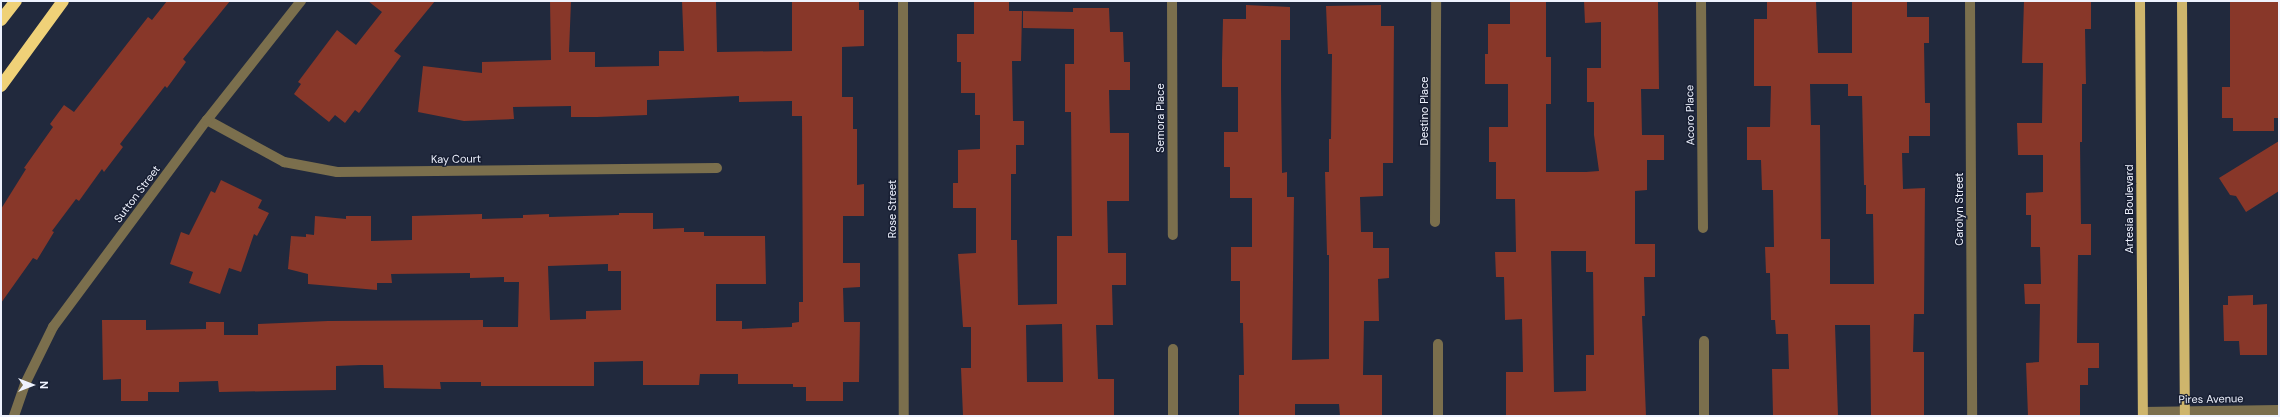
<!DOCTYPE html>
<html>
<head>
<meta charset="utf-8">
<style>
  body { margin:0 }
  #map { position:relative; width:2280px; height:417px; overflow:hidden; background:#21293d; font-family:"DM Sans",sans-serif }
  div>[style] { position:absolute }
  .building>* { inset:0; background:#883729 }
  .minor>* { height:10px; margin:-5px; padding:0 5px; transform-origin:5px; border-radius:5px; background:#7b6f4d }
  .major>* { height:10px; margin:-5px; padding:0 5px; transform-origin:5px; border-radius:5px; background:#ceb56c }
  .highway>* { height:12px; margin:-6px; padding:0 6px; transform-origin:6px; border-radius:6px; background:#efd178 }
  span { translate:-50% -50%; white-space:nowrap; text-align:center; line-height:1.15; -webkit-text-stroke:3px #181f33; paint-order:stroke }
  .street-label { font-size:11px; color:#eef2fe }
  .frame { position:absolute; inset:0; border:2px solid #eef2fe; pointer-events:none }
  .north { position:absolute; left:12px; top:365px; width:40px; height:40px; -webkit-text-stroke:3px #181f33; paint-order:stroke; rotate:90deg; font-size:11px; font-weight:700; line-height:16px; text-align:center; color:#eef2fe }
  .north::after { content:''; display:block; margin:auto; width:14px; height:18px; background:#eef2fe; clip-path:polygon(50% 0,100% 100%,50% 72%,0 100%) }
</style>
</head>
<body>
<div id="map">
  <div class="building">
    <div style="clip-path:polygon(167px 1px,230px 1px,183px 59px,186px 62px,167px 88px,165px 86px,120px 144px,123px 147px,104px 172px,102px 169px,79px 201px,76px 199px,52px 231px,54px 232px,37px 260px,33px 258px,1px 303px,1px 209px,26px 169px,24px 168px,53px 127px,50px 124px,64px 105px,74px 112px,148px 17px,152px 20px)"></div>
    <div style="clip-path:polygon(368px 1px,435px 1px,394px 51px,401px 56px,359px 113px,355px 110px,345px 123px,335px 115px,329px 122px,294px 94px,301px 84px,298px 82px,337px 30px,356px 45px,382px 12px)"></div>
    <div style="clip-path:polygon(evenodd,550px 1px,571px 1px,569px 52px,595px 52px,595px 67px,659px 66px,659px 51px,684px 51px,682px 1px,716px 1px,717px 52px,792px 51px,792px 1px,859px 1px,859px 10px,864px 10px,864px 46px,842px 47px,842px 97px,853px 97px,853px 129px,857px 129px,857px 185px,864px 184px,864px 216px,843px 216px,843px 263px,860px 263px,860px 287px,843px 288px,844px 322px,860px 322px,859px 382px,843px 382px,843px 401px,806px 401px,806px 387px,793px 387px,793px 384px,738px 384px,738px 374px,700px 374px,699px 385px,643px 385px,643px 361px,594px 362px,594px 386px,481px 386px,481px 382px,440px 382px,441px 389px,384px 388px,383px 365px,361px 365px,336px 366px,336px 390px,219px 392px,218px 381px,179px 382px,179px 392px,148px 392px,148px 401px,121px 401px,121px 379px,103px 380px,102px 320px,146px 320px,146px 330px,206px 329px,206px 322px,224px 322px,224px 335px,258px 335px,258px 324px,328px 321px,483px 320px,483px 327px,518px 327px,519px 282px,504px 282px,504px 277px,470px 278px,470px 273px,391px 274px,392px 283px,377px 283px,377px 290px,308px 284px,308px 274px,288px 269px,291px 236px,306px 237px,306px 234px,314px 235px,315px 216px,346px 219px,346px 216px,371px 216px,371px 241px,412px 240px,412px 216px,482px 214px,482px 219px,523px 218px,523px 215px,549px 214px,549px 217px,619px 215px,619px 213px,653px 213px,653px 229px,684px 228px,684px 232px,704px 232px,704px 236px,765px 236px,766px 284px,716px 284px,716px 321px,742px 321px,742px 329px,792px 327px,792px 323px,799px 322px,799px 302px,803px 302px,802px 116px,792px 116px,792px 101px,739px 102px,739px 96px,647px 100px,647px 115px,597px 117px,571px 117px,571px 106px,513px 107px,514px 119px,464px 121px,418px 112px,423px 66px,482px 73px,482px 62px,551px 60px,550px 1px,608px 264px,608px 271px,621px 271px,621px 310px,586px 311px,586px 319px,550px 320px,548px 266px,608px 264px)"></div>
    <div style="clip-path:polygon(evenodd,974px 1px,1009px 1px,1009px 11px,1022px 11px,1021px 61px,1012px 61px,1013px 121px,1024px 121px,1024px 145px,1016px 145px,1016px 174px,1011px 174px,1011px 240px,1017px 240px,1018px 305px,1057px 304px,1057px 236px,1072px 236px,1071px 112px,1065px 112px,1065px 64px,1074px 64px,1074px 29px,1023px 28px,1023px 11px,1073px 12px,1073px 8px,1109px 8px,1110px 32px,1123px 32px,1124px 62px,1130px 62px,1130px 90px,1109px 90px,1110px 133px,1129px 133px,1129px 201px,1107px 201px,1108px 253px,1126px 253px,1126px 285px,1112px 285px,1113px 325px,1096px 325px,1098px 379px,1114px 379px,1114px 416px,963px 416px,961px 368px,971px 368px,971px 327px,963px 327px,958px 254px,976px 253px,976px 208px,953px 208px,953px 183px,958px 183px,958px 150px,980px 149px,980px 115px,975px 115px,975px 93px,961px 93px,961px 62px,957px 62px,957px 34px,974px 34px,974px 1px,1062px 324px,1063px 382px,1027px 382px,1026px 325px,1062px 324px)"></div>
    <div style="clip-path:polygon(evenodd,1510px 1px,1546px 1px,1546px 57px,1551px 57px,1551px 104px,1546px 104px,1546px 172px,1586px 172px,1599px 171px,1594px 135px,1594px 102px,1587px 102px,1587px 68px,1601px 68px,1601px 22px,1585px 23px,1584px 1px,1658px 1px,1659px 89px,1641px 89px,1642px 135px,1664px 135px,1664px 160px,1647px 160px,1647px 190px,1635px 191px,1635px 244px,1655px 244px,1655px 277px,1644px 277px,1645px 316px,1642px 316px,1646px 416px,1506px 416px,1506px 372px,1523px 372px,1522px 319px,1505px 320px,1504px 277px,1496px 277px,1495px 252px,1516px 252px,1515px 199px,1496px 199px,1496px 162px,1489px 162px,1489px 127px,1508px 127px,1508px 84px,1485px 84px,1485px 54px,1488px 54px,1488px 24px,1510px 24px,1510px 1px,1551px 251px,1586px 251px,1586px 272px,1593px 272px,1594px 355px,1586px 355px,1586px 391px,1554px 392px,1551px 251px)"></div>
    <div style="clip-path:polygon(evenodd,1767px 1px,1816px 1px,1818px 53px,1852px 53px,1852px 1px,1907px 1px,1907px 17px,1929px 17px,1929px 43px,1924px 43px,1925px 103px,1930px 103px,1930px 136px,1909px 136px,1909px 153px,1902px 153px,1903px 189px,1925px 188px,1924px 314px,1914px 314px,1913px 352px,1924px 352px,1924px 416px,1871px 416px,1870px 325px,1835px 325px,1838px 416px,1773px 416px,1772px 369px,1789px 369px,1788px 334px,1776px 334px,1775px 320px,1771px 320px,1770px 273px,1766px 273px,1765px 247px,1774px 247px,1773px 190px,1762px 190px,1761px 160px,1747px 160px,1747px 127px,1770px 127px,1771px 86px,1754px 86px,1754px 19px,1767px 19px,1767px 1px,1810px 84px,1848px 84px,1848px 96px,1862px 96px,1864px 185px,1866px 185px,1866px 214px,1873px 214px,1874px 284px,1830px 284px,1830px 239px,1821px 239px,1820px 125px,1811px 125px,1810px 84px)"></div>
    <div style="clip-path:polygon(2024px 1px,2091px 1px,2091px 29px,2085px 29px,2086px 84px,2082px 84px,2082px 142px,2080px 142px,2081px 224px,2091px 224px,2091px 255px,2078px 255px,2077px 343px,2099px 343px,2099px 368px,2088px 368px,2088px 385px,2080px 385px,2080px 416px,2028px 416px,2026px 363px,2039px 362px,2040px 304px,2025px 304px,2024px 284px,2041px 284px,2040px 247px,2031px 247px,2031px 215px,2026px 215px,2026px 193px,2043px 192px,2043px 155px,2018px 155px,2017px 123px,2042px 123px,2043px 63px,2022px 63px)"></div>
    <div style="clip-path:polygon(2230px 1px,2279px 1px,2279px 118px,2274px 118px,2274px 131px,2233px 131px,2233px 118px,2222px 118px,2222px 87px,2230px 87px)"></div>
    <div style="clip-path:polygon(1246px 5px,1290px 7px,1290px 40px,1281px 40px,1281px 87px,1282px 173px,1287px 172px,1287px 197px,1294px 197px,1292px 360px,1329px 359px,1329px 255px,1327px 255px,1325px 172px,1329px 172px,1329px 139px,1331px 139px,1332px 54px,1328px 54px,1326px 6px,1381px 5px,1381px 26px,1394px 26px,1393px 163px,1383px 163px,1383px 196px,1360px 197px,1361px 232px,1373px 232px,1373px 248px,1389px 248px,1389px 278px,1378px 279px,1379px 321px,1364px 321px,1363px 375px,1382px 375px,1382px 416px,1340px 416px,1339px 404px,1295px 404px,1295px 416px,1239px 416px,1239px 375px,1244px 375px,1243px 323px,1240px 323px,1240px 281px,1231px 281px,1231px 247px,1252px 247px,1252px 198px,1230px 198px,1230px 167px,1224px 167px,1224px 132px,1238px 132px,1238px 87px,1222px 87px,1222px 60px,1223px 19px,1246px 19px)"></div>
    <div style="clip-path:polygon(2279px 141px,2279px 191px,2246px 212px,2236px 196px,2230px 195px,2219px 178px)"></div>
    <div style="clip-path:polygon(221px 180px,262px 200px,258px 208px,269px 213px,257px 236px,254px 234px,241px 272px,229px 268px,220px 294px,189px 283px,193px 272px,170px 264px,181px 232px,189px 235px,211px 191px,215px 193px)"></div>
    <div style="clip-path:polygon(2253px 295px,2253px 305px,2267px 304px,2267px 355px,2240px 355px,2239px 341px,2224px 341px,2223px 305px,2228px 305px,2228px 296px)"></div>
  </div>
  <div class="minor">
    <div style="left:903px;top:1px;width:415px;rotate:89.9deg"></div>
    <div style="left:1172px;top:1px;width:234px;rotate:89.8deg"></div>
    <div style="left:1701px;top:1px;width:227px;rotate:89.5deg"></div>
    <div style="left:1970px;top:1px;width:415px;rotate:89.7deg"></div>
    <div style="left:207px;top:120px;width:88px;rotate:28.6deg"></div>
    <div style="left:284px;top:162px;width:54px;rotate:10.7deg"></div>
    <div style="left:337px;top:172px;width:380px;rotate:-0.6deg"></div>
    <div style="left:1435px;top:222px;width:221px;rotate:-89.7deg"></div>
    <div style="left:1704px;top:341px;width:75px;rotate:90deg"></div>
    <div style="left:1438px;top:344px;width:72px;rotate:90deg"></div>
    <div style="left:1173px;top:349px;width:67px;rotate:90deg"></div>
    <div style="left:2143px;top:412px;width:136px;rotate:-0.8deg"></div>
    <div style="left:14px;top:416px;width:34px;rotate:-71deg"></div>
    <div style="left:25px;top:384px;width:64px;rotate:-63.8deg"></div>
    <div style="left:53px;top:327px;width:258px;rotate:-53.4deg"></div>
    <div style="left:207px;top:120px;width:152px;rotate:-51.7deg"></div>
  </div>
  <div class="major">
    <div style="left:2140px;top:1px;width:415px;rotate:89.6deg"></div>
    <div style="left:2182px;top:1px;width:415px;rotate:89.6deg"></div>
  </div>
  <div class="highway">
    <div style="left:1px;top:20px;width:24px;rotate:-52deg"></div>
    <div style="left:1px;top:86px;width:105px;rotate:-53.9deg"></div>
  </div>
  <div class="street-label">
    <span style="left:1424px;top:111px;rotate:-90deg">Destino Place</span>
    <span style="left:1690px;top:115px;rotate:-91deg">Acoro Place</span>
    <span style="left:1160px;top:118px;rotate:-90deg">Semora Place</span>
    <span style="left:456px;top:159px;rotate:-1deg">Kay Court</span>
    <span style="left:137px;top:194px;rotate:-53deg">Sutton Street</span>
    <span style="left:892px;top:209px;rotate:-90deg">Rose Street</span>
    <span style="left:1959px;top:209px;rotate:-90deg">Carolyn Street</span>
    <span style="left:2129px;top:209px;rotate:-90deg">Artesia Boulevard</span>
    <span style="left:2211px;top:399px;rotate:-1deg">Pires Avenue</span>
  </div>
  <div class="frame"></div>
  <div class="north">N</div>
</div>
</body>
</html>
